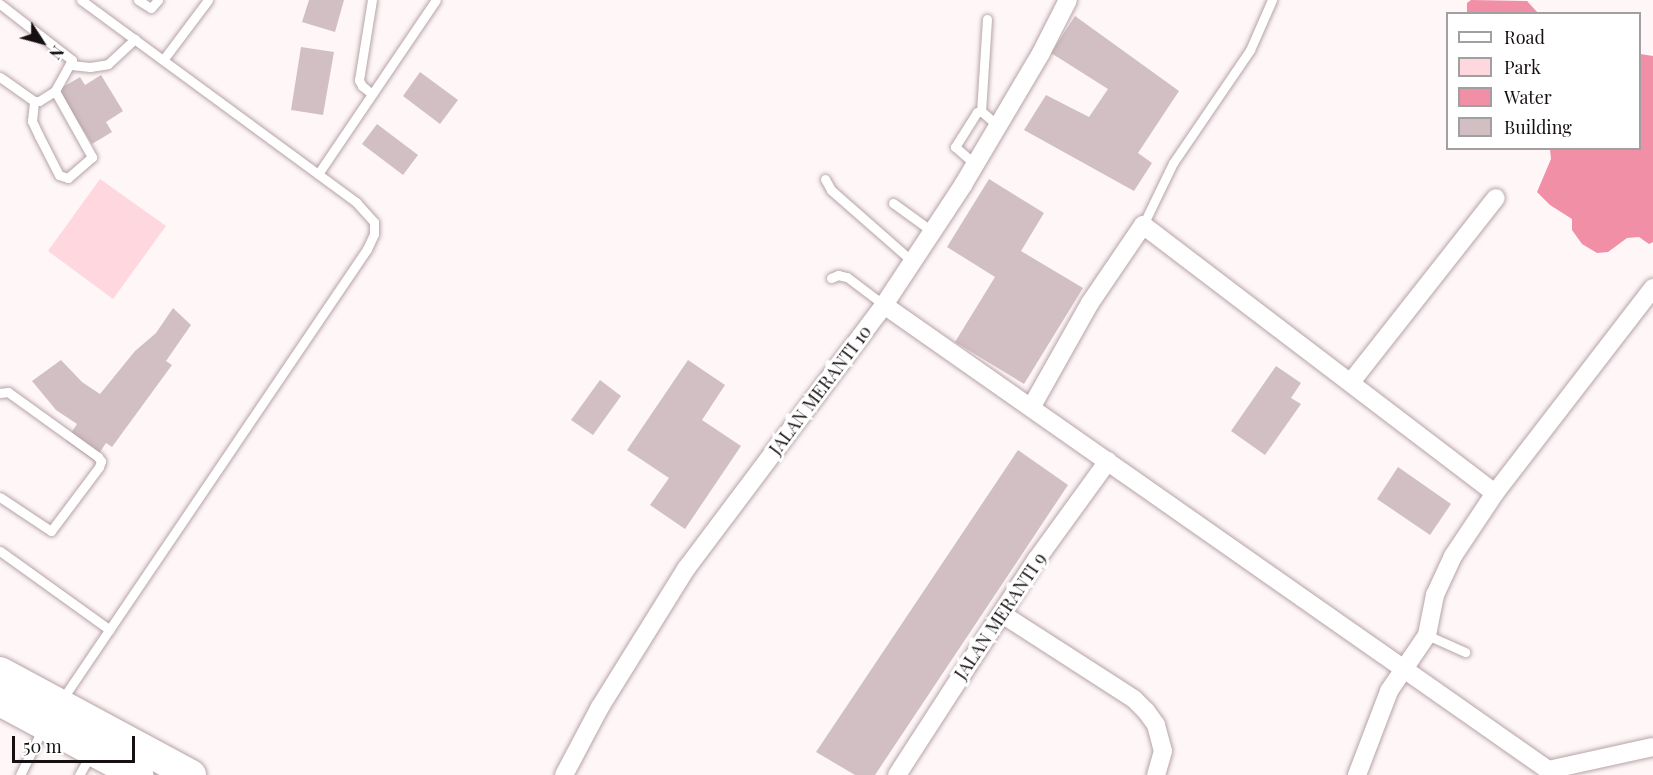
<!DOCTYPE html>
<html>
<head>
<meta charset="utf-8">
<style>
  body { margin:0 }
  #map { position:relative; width:1653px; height:775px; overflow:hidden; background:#fef6f7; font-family:"Playfair Display",serif }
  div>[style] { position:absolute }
  .green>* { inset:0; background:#fed7df }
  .water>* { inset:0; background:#f18fa7 }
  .building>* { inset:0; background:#d2bfc3 }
  .roads { filter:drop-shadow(0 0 2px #b6a3a7) drop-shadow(0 0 2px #b6a3a7) }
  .service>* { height:9px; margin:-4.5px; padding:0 4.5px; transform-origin:4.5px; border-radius:4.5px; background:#fff }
  .minor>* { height:18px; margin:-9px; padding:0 9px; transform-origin:9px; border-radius:9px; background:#fff }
  .primary>* { height:30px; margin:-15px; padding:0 15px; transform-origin:15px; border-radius:15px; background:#fff }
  span { translate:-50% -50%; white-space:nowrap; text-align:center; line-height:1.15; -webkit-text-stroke:6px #fff; paint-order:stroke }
  .street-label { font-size:18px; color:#171012 }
  .legend { position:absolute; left:1446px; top:12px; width:195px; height:138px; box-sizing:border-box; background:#fff; border:2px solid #a29fa0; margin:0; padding:8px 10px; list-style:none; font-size:18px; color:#171012 }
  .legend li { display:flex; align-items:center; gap:12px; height:30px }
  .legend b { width:30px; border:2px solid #a29fa0 }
  .north { position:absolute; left:12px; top:12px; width:60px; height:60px; -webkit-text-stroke:4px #fff; paint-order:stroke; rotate:126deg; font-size:16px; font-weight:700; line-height:24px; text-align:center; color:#171012 }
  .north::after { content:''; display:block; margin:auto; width:21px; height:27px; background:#171012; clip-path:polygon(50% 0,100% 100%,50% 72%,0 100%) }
  .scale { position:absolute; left:12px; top:736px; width:123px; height:27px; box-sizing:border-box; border:3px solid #171012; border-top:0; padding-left:8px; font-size:18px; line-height:21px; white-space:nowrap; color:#171012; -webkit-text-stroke:4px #fff; paint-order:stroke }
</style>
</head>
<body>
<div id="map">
  <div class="green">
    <div style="clip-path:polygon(100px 179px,166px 226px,113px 299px,48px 251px)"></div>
  </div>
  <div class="water">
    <div style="clip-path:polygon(1471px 0,1527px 1px,1538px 13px,1467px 13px,1467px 3px)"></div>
    <div style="clip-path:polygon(1640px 54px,1653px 56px,1653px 242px,1649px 244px,1639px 237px,1627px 238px,1608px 252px,1597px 253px,1582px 244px,1572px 230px,1572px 219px,1550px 205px,1537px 192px,1551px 159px,1550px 149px,1640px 148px)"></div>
  </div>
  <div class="building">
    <div style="clip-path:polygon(309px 0,344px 0,335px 32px,302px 22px)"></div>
    <div style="clip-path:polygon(1075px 16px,1179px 91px,1138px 153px,1152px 163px,1134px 191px,1024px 130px,1046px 95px,1089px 117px,1108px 89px,1051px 53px)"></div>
    <div style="clip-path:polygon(301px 47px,334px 52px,323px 115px,291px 110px)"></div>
    <div style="clip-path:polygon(420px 72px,458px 100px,440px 124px,403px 96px)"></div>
    <div style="clip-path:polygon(101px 75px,123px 111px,106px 122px,112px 132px,92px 144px,58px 90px,80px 77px,85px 85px)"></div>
    <div style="clip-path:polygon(377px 124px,418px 155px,403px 175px,362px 144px)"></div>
    <div style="clip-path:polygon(989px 179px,1044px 213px,1021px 251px,1083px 288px,1024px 384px,955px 342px,995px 277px,947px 247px)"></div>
    <div style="clip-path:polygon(173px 308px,191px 325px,166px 361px,172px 365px,112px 447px,106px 443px,94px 461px,66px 441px,77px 424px,56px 410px,32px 381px,61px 360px,82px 382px,100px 394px,135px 351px,156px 333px)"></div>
    <div style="clip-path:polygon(688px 360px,725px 385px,702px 420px,741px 446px,685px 529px,650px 505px,669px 478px,627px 450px)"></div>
    <div style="clip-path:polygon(1276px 366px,1301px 383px,1291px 398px,1301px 404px,1265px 455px,1231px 431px)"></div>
    <div style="clip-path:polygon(600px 380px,621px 396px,593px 435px,571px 420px)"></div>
    <div style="clip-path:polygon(1018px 450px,1068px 485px,875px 775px,855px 775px,816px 752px)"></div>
    <div style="clip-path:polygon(1398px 467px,1451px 504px,1430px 535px,1377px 499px)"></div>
  </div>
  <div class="roads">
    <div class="service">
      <div style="left:138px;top:0;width:15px;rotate:32deg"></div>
      <div style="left:151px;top:8px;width:11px;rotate:-49deg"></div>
      <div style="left:0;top:4px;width:91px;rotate:37.9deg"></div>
      <div style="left:72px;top:60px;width:35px;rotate:119deg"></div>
      <div style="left:55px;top:91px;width:76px;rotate:60.7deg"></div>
      <div style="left:92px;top:157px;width:32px;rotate:139deg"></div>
      <div style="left:68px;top:178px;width:9px;rotate:-162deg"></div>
      <div style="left:59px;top:175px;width:44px;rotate:-117.1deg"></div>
      <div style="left:39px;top:136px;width:17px;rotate:-115deg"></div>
      <div style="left:32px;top:121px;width:20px;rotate:-84deg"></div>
      <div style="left:987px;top:19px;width:92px;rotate:93.7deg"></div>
      <div style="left:981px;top:111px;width:23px;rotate:41deg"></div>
      <div style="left:163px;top:60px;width:75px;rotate:-53.1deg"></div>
      <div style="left:71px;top:65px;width:19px;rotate:6deg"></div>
      <div style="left:90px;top:67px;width:18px;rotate:-9deg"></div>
      <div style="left:108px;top:64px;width:37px;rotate:-43deg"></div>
      <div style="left:0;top:77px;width:42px;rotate:35.2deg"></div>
      <div style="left:34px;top:101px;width:5px"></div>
      <div style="left:39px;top:101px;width:19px;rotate:-32deg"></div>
      <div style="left:372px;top:94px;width:13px;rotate:-141deg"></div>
      <div style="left:362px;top:86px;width:7px;rotate:-117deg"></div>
      <div style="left:359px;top:80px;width:81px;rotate:-80.8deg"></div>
      <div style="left:976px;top:165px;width:28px;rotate:-139deg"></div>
      <div style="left:955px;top:147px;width:41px;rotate:-57.8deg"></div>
      <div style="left:977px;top:112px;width:4px;rotate:-14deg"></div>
      <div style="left:318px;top:174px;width:210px;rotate:-55.9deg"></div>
      <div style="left:825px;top:179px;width:13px;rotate:61deg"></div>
      <div style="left:831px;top:190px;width:109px;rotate:41.3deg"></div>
      <div style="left:893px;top:203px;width:49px;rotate:35.9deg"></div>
      <div style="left:1143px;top:225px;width:69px;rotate:-64.2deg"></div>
      <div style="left:1173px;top:163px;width:137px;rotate:-55.7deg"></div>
      <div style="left:1250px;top:50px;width:55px;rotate:-66.3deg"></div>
      <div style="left:831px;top:278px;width:8px;rotate:-23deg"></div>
      <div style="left:838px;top:275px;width:9px;rotate:13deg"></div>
      <div style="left:847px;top:277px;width:46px;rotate:37.1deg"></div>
      <div style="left:0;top:393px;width:8px;rotate:-7deg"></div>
      <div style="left:8px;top:392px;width:111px;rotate:35.8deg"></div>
      <div style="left:98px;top:457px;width:5px;rotate:53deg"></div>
      <div style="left:101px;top:461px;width:6px;rotate:108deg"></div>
      <div style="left:99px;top:467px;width:80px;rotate:126.9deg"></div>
      <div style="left:51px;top:531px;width:61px;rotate:-146.3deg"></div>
      <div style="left:0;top:551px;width:135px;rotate:35.7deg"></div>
      <div style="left:1427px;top:635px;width:42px;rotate:24.1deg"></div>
      <div style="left:61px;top:701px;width:546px;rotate:-55.9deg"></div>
      <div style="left:367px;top:249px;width:17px;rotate:-65deg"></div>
      <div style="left:374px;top:234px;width:12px;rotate:-90deg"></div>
      <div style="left:374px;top:222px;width:27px;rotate:-132deg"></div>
      <div style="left:356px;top:202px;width:341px;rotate:-143.7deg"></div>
      <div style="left:20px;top:775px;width:52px;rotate:-63.9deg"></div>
      <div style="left:79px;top:775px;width:24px;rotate:-60deg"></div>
    </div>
    <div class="minor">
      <div style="left:884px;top:305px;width:811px;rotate:35deg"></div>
      <div style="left:1548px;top:770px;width:107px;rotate:-12.4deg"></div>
      <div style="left:1351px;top:382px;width:234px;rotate:-51.8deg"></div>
      <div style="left:1032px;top:406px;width:118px;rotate:-60.6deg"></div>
      <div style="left:1090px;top:303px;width:94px;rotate:-55.8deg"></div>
      <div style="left:1143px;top:225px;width:442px;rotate:37.3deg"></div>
      <div style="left:1002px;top:614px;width:157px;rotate:32.8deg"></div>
      <div style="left:1134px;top:699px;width:17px;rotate:45deg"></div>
      <div style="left:1146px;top:711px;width:17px;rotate:54deg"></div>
      <div style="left:1156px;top:725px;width:27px;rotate:75deg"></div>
      <div style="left:1163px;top:751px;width:25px;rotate:106deg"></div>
      <div style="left:564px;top:775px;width:77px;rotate:-62.1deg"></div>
      <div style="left:600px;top:707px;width:163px;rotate:-58.1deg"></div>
      <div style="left:686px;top:569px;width:330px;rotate:-53.1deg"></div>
      <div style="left:884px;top:305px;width:144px;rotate:-56.6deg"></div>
      <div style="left:963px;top:185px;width:153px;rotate:-59.4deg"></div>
      <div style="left:1041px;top:53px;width:59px;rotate:-63deg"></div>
      <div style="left:897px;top:775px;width:257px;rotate:-57.1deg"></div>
      <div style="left:1037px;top:559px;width:121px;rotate:-54.1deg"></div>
      <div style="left:1357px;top:775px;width:90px;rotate:-69.1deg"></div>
      <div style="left:1389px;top:691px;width:68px;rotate:-55.8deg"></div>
      <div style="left:1427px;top:635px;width:41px;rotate:-78.7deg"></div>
      <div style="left:1435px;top:595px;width:43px;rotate:-65.2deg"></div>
      <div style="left:1453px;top:556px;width:76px;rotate:-56.3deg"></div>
      <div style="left:1495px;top:493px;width:259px;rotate:-52.4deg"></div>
    </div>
    <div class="primary">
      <div style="left:0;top:672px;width:217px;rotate:28.3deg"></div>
      <div style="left:0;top:701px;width:157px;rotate:28.2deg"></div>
    </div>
  </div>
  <div class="street-label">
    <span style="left:820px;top:390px;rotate:-53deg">JALAN MERANTI 10</span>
    <span style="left:1000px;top:616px;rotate:-56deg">JALAN MERANTI 9</span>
  </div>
  <ul class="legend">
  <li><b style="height:8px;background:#fff"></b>Road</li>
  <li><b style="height:16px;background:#fed7df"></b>Park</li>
  <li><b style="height:16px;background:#f18fa7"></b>Water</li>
  <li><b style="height:16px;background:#d2bfc3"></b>Building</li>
  </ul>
  <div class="north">N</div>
  <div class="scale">50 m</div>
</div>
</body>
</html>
